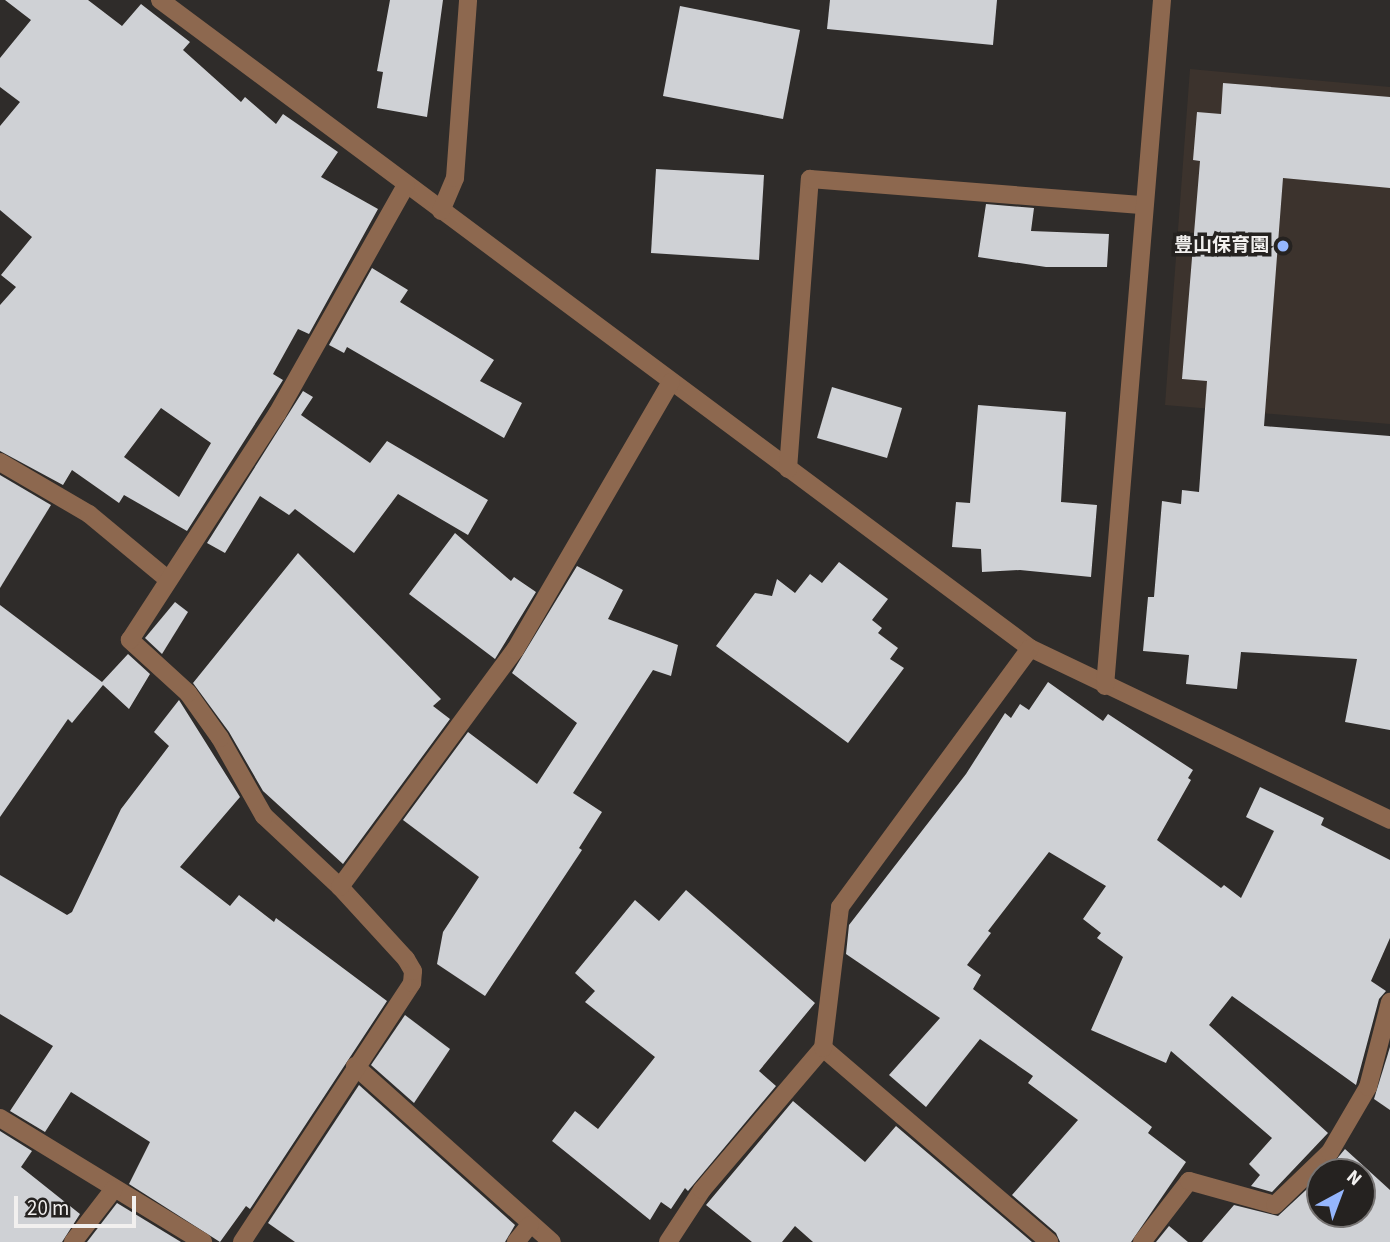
<!DOCTYPE html>
<html>
<head>
<meta charset="utf-8">
<style>
  body { margin:0 }
  #map { position:relative; width:1390px; height:1242px; overflow:hidden; background:#2f2c2a; font-family:"Source Sans 3","Noto Sans JP",sans-serif }
  div>[style] { position:absolute }
  .built>* { inset:0; background:#3c332d }
  .building>* { inset:0; background:#cfd1d5 }
  .minor>* { height:18px; margin:-9px; padding:0 9px; transform-origin:9px; border-radius:9px; background:#8d684f }
  .dots>* { width:19px; height:19px; translate:-50% -50%; box-sizing:border-box; border:4px solid #252220; border-radius:50% }
  span { translate:-50% -50%; white-space:nowrap; text-align:center; line-height:1.15; -webkit-text-stroke:7px #252220; paint-order:stroke }
  .poi-label { font-size:19px; color:#f2f0ef; font-weight:700 }
  .right { translate:-100% -50%; text-align:right }
  .north { position:absolute; left:1306px; top:1158px; width:70px; height:70px; box-sizing:border-box; background:#252220; border:2px solid #777473; border-radius:50%; rotate:41deg; font-size:19px; font-weight:700; line-height:28px; text-align:center; color:#f2f0ef }
  .north::after { content:''; display:block; margin:auto; width:24px; height:32px; background:#95b6fd; clip-path:polygon(50% 0,100% 100%,50% 72%,0 100%) }
  .scale { position:absolute; left:14px; top:1196px; width:122px; height:32px; box-sizing:border-box; border:4px solid #f2f0ef; border-top:0; padding-left:9px; font-size:21px; line-height:24px; white-space:nowrap; color:#f2f0ef; -webkit-text-stroke:5px #252220; paint-order:stroke }
</style>
</head>
<body>
<div id="map">
  <div class="built">
    <div style="clip-path:polygon(1190px 69px,1390px 87px,1390px 424px,1165px 405px)"></div>
  </div>
  <div class="building">
    <div style="clip-path:polygon(evenodd,5px 0,88px 0,122px 26px,141px 4px,190px 42px,183px 50px,241px 102px,245px 97px,276px 124px,283px 114px,338px 152px,321px 177px,378px 209px,309px 334px,298px 329px,273px 374px,283px 380px,187px 531px,124px 495px,119px 503px,72px 470px,63px 485px,0 451px,0 305px,16px 287px,1px 275px,32px 237px,0 210px,0 126px,20px 102px,0 87px,0 58px,31px 20px,5px 0,161px 408px,211px 443px,179px 497px,124px 457px,161px 408px)"></div>
    <div style="clip-path:polygon(390px 0,443px 0,427px 117px,377px 108px,383px 72px,377px 71px)"></div>
    <div style="clip-path:polygon(830px 0,997px 0,993px 45px,827px 29px)"></div>
    <div style="clip-path:polygon(680px 6px,800px 30px,783px 119px,663px 96px)"></div>
    <div style="clip-path:polygon(1223px 83px,1390px 97px,1390px 188px,1283px 178px,1264px 426px,1390px 436px,1390px 730px,1345px 722px,1357px 659px,1241px 652px,1237px 689px,1186px 684px,1189px 655px,1143px 651px,1148px 597px,1154px 597px,1162px 501px,1181px 504px,1182px 490px,1199px 492px,1207px 381px,1182px 379px,1200px 161px,1193px 160px,1197px 112px,1221px 114px)"></div>
    <div style="clip-path:polygon(656px 169px,764px 175px,759px 260px,651px 253px)"></div>
    <div style="clip-path:polygon(986px 204px,1034px 208px,1031px 231px,1109px 234px,1107px 267px,1046px 267px,978px 257px)"></div>
    <div style="clip-path:polygon(372px 268px,408px 290px,400px 302px,494px 360px,480px 381px,522px 403px,504px 438px,347px 347px,344px 353px,329px 345px)"></div>
    <div style="clip-path:polygon(832px 387px,902px 408px,887px 458px,817px 438px)"></div>
    <div style="clip-path:polygon(303px 391px,313px 397px,301px 415px,370px 463px,387px 441px,488px 500px,468px 535px,398px 494px,354px 553px,295px 509px,289px 515px,260px 496px,225px 553px,207px 543px)"></div>
    <div style="clip-path:polygon(978px 405px,1066px 412px,1061px 502px,1097px 505px,1091px 577px,1020px 570px,982px 572px,981px 549px,952px 547px,956px 502px,970px 503px)"></div>
    <div style="clip-path:polygon(0 475px,51px 505px,0 588px)"></div>
    <div style="clip-path:polygon(455px 533px,511px 581px,514px 577px,536px 592px,495px 659px,409px 594px)"></div>
    <div style="clip-path:polygon(298px 553px,441px 699px,433px 706px,450px 719px,343px 864px,263px 791px,229px 732px,193px 683px)"></div>
    <div style="clip-path:polygon(839px 562px,888px 599px,872px 620px,882px 628px,878px 633px,898px 648px,890px 659px,904px 668px,848px 743px,716px 646px,755px 593px,772px 596px,777px 579px,795px 593px,810px 574px,822px 583px)"></div>
    <div style="clip-path:polygon(577px 566px,623px 590px,608px 619px,678px 645px,671px 676px,653px 670px,573px 793px,602px 812px,579px 848px,582px 850px,485px 996px,437px 964px,443px 932px,479px 877px,403px 820px,468px 732px,537px 784px,577px 723px,512px 673px)"></div>
    <div style="clip-path:polygon(175px 602px,188px 612px,162px 654px,145px 638px)"></div>
    <div style="clip-path:polygon(0 605px,102px 682px,128px 654px,150px 674px,129px 709px,103px 685px,72px 723px,68px 719px,0 817px)"></div>
    <div style="clip-path:polygon(1048px 682px,1103px 721px,1108px 714px,1193px 770px,1188px 778px,1191px 780px,1157px 840px,1221px 888px,1224px 885px,1241px 898px,1274px 831px,1246px 817px,1260px 787px,1324px 818px,1321px 825px,1390px 860px,1390px 938px,1371px 981px,1386px 991px,1379px 999px,1356px 1085px,1232px 996px,1209px 1025px,1328px 1133px,1272px 1192px,1251px 1186px,1260px 1175px,1249px 1164px,1272px 1138px,1171px 1051px,1166px 1063px,1091px 1030px,1123px 957px,1097px 938px,1101px 933px,1083px 919px,1106px 886px,1049px 852px,988px 931px,991px 933px,967px 965px,981px 975px,973px 989px,1152px 1127px,1148px 1133px,1186px 1162px,1131px 1242px,1060px 1242px,1056px 1233px,1012px 1195px,1078px 1120px,1028px 1083px,1033px 1076px,980px 1039px,926px 1107px,889px 1075px,940px 1018px,846px 954px,849px 925px,966px 774px,1005px 713px,1011px 718px,1020px 704px,1029px 710px)"></div>
    <div style="clip-path:polygon(179px 700px,240px 797px,180px 867px,230px 906px,239px 895px,274px 922px,276px 918px,387px 1001px,250px 1209px,246px 1206px,220px 1242px,129px 1184px,150px 1142px,71px 1092px,45px 1132px,10px 1111px,53px 1046px,0 1014px,0 875px,67px 915px,72px 912px,121px 809px,169px 746px,154px 732px)"></div>
    <div style="clip-path:polygon(686px 890px,815px 1003px,759px 1071px,776px 1086px,688px 1191px,685px 1188px,671px 1209px,661px 1202px,650px 1220px,552px 1141px,575px 1111px,598px 1129px,655px 1057px,585px 1002px,595px 991px,575px 973px,635px 900px,659px 921px)"></div>
    <div style="clip-path:polygon(405px 1015px,450px 1049px,414px 1103px,371px 1065px)"></div>
    <div style="clip-path:polygon(1390px 1047px,1390px 1110px,1374px 1099px)"></div>
    <div style="clip-path:polygon(359px 1085px,515px 1225px,505px 1242px,295px 1242px,268px 1223px)"></div>
    <div style="clip-path:polygon(793px 1101px,865px 1162px,896px 1126px,1032px 1242px,813px 1242px,795px 1226px,782px 1242px,752px 1242px,706px 1205px)"></div>
    <div style="clip-path:polygon(0 1131px,32px 1151px,21px 1167px,80px 1214px,62px 1242px,0 1242px)"></div>
    <div style="clip-path:polygon(1345px 1149px,1390px 1190px,1390px 1242px,1202px 1242px,1234px 1205px,1278px 1216px,1320px 1177px,1320px 1214px,1362px 1214px,1362px 1172px,1326px 1172px)"></div>
    <div style="clip-path:polygon(117px 1203px,181px 1242px,87px 1242px)"></div>
    <div style="clip-path:polygon(1169px 1226px,1188px 1242px,1156px 1242px)"></div>
  </div>
  <div class="minor">
    <div style="left:160px;top:0;width:1085px;rotate:36.68deg"></div>
    <div style="left:1030px;top:648px;width:399px;rotate:25.5deg"></div>
    <div style="left:441px;top:211px;width:36px;rotate:-67deg"></div>
    <div style="left:455px;top:178px;width:178px;rotate:-85.8deg"></div>
    <div style="left:0;top:462px;width:103px;rotate:30.3deg"></div>
    <div style="left:89px;top:514px;width:100px;rotate:39.7deg"></div>
    <div style="left:788px;top:469px;width:291px;rotate:-85.7deg"></div>
    <div style="left:810px;top:179px;width:335px;rotate:4.5deg"></div>
    <div style="left:1105px;top:686px;width:688px;rotate:-85.25deg"></div>
    <div style="left:340px;top:887px;width:104px;rotate:-136.9deg"></div>
    <div style="left:264px;top:816px;width:90px;rotate:-119.4deg"></div>
    <div style="left:220px;top:738px;width:55px;rotate:-125.4deg"></div>
    <div style="left:188px;top:693px;width:79px;rotate:-137.6deg"></div>
    <div style="left:130px;top:640px;width:270px;rotate:-57deg"></div>
    <div style="left:277px;top:414px;width:263px;rotate:-60.6deg"></div>
    <div style="left:823px;top:1048px;width:298px;rotate:40.6deg"></div>
    <div style="left:355px;top:1066px;width:264px;rotate:41.8deg"></div>
    <div style="left:0;top:1118px;width:238px;rotate:31.4deg"></div>
    <div style="left:73px;top:1242px;width:66px;rotate:-52.4deg"></div>
    <div style="left:242px;top:1242px;width:310px;rotate:-56.7deg"></div>
    <div style="left:412px;top:983px;width:12px;rotate:-85deg"></div>
    <div style="left:413px;top:971px;width:14px;rotate:-120deg"></div>
    <div style="left:406px;top:959px;width:98px;rotate:-132.5deg"></div>
    <div style="left:340px;top:887px;width:295px;rotate:-53.6deg"></div>
    <div style="left:515px;top:650px;width:310px;rotate:-59.8deg"></div>
    <div style="left:516px;top:1242px;width:22px;rotate:-51deg"></div>
    <div style="left:668px;top:1242px;width:62px;rotate:-56.8deg"></div>
    <div style="left:702px;top:1190px;width:187px;rotate:-49.6deg"></div>
    <div style="left:823px;top:1048px;width:142px;rotate:-83.1deg"></div>
    <div style="left:840px;top:907px;width:321px;rotate:-53.7deg"></div>
    <div style="left:1142px;top:1242px;width:77px;rotate:-52.4deg"></div>
    <div style="left:1189px;top:1181px;width:89px;rotate:15.6deg"></div>
    <div style="left:1275px;top:1205px;width:76px;rotate:-43.9deg"></div>
    <div style="left:1330px;top:1152px;width:75px;rotate:-59.7deg"></div>
    <div style="left:1368px;top:1087px;width:88px;rotate:-75.5deg"></div>
  </div>
  <div class="dots">
    <div style="left:1283px;top:246px;background:#95b6fd"></div>
  </div>
  <div class="poi-label">
    <span class="right" style="left:1269px;top:246px">豊山保育園</span>
  </div>
  <div class="north">N</div>
  <div class="scale">20 m</div>
</div>
</body>
</html>
